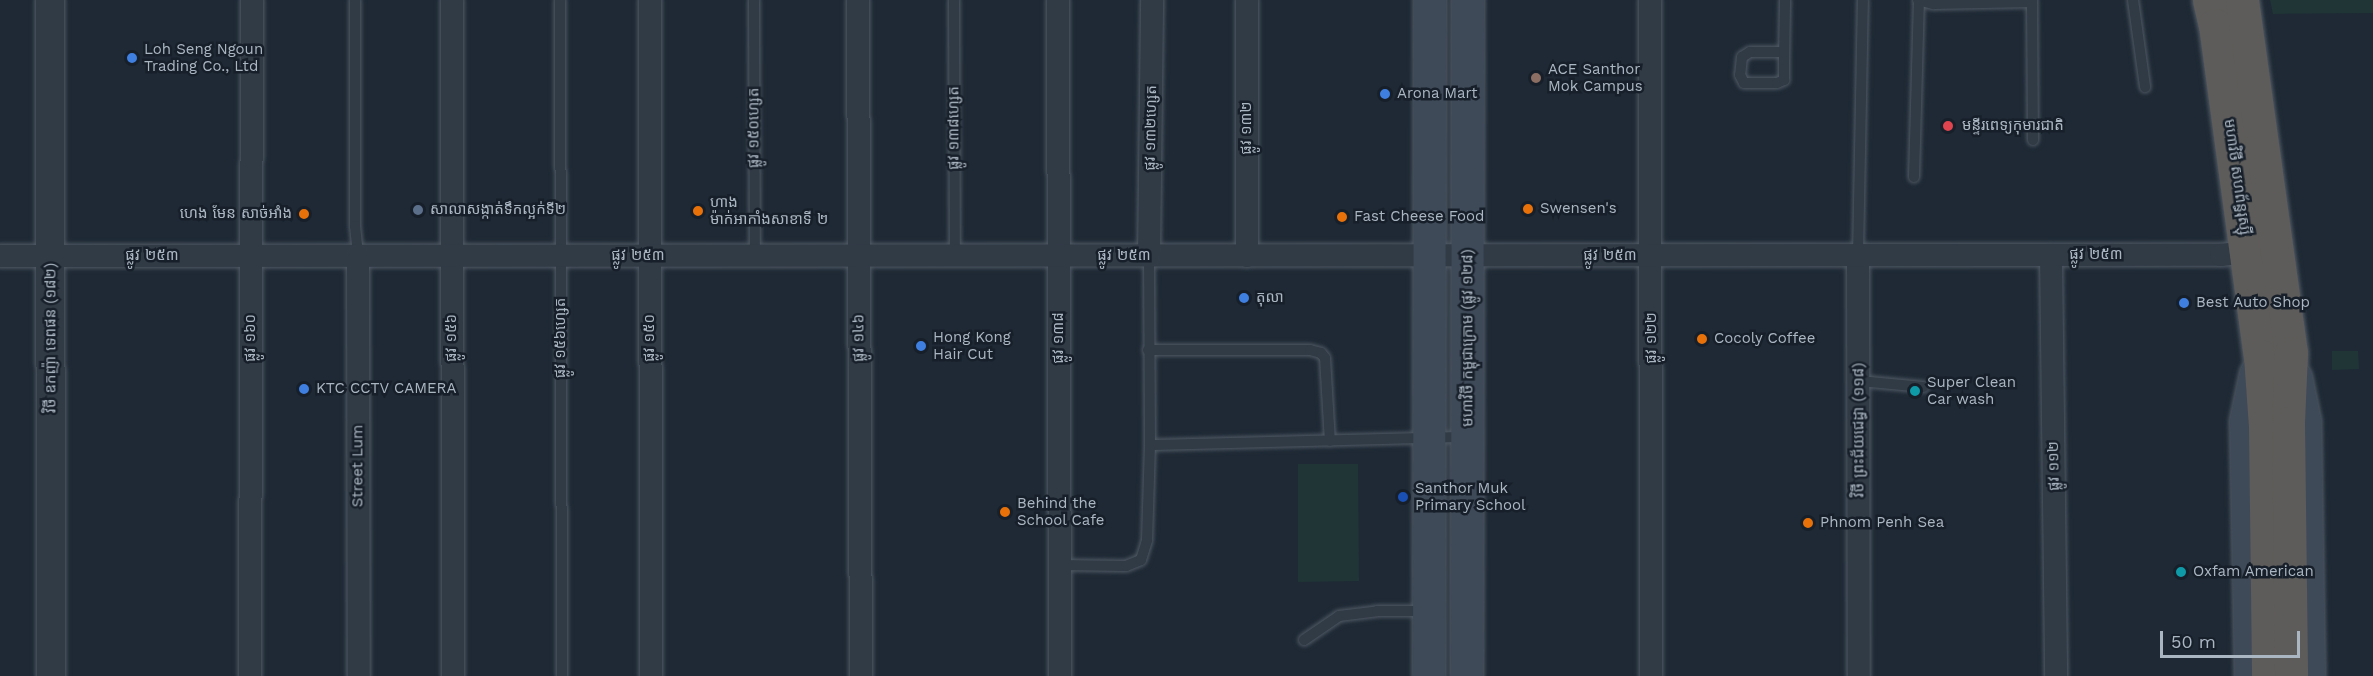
<!DOCTYPE html>
<html>
<head>
<meta charset="utf-8">
<style>
  body { margin:0 }
  #map { position:relative; width:2373px; height:676px; overflow:hidden; background:#1e2935; font-family:"Work Sans","Noto Sans Khmer",sans-serif }
  div>[style] { position:absolute }
  .green>* { inset:0; background:#203536 }
  .roads { filter:drop-shadow(0 0 2px #4f5964) drop-shadow(0 0 2px #4f5964) }
  .service>* { height:10px; margin:-5px; padding:0 5px; transform-origin:5px; border-radius:5px; background:#313b46 }
  .minor>* { height:22px; margin:-11px; padding:0 11px; transform-origin:11px; border-radius:11px; background:#313b46 }
  .tertiary>* { height:28px; margin:-14px; padding:0 14px; transform-origin:14px; border-radius:14px; background:#313b46 }
  .secondary>* { height:32px; margin:-16px; padding:0 16px; transform-origin:16px; border-radius:16px; background:#3f4a59 }
  .trunk>* { height:33px; margin:-16.5px; padding:0 16.5px; transform-origin:16.5px; border-radius:16.5px; background:#5e5c5a }
  .dots>* { width:16px; height:16px; translate:-50% -50%; box-sizing:border-box; border:3px solid #17202a; border-radius:50% }
  span { translate:-50% -50%; white-space:nowrap; text-align:center; line-height:1.15; -webkit-text-stroke:5px #17202a; paint-order:stroke }
  .poi-label { font-size:15px; color:#abb6c3 }
  .left { translate:0 -50%; text-align:left }
  .right { translate:-100% -50%; text-align:right }
  .street-label { font-size:15px; color:#abb6c3 }
  .scale { position:absolute; left:2160px; top:631px; width:140px; height:27px; box-sizing:border-box; border:3px solid #abb6c3; border-top:0; padding-left:8px; font-size:18px; line-height:21px; white-space:nowrap; color:#abb6c3; -webkit-text-stroke:4px #17202a; paint-order:stroke }
</style>
</head>
<body>
<div id="map">
  <div class="green">
    <div style="clip-path:polygon(2270px 0,2373px 0,2373px 13px,2273px 14px)"></div>
    <div style="clip-path:polygon(2332px 351px,2358px 351px,2359px 369px,2332px 370px)"></div>
    <div style="clip-path:polygon(1298px 464px,1358px 464px,1359px 581px,1298px 582px)"></div>
  </div>
  <div class="roads">
    <div class="service">
      <div style="left:355px;top:0;width:226px;rotate:90deg"></div>
      <div style="left:355px;top:226px;width:30px;rotate:84deg"></div>
      <div style="left:560px;top:0;width:676px;rotate:89.83deg"></div>
      <div style="left:754px;top:0;width:256px;rotate:89.8deg"></div>
      <div style="left:954px;top:0;width:256px;rotate:89.8deg"></div>
      <div style="left:1918px;top:0;width:16px;rotate:15deg"></div>
      <div style="left:1933px;top:4px;width:99px;rotate:-1.2deg"></div>
      <div style="left:2032px;top:0;width:140px;rotate:89.6deg"></div>
      <div style="left:2133px;top:0;width:88px;rotate:82.1deg"></div>
      <div style="left:1784px;top:52px;width:34px;rotate:180deg"></div>
      <div style="left:1750px;top:52px;width:9px;rotate:148deg"></div>
      <div style="left:1742px;top:57px;width:18px;rotate:96deg"></div>
      <div style="left:1740px;top:75px;width:9px;rotate:63deg"></div>
      <div style="left:1744px;top:83px;width:33px"></div>
      <div style="left:1777px;top:83px;width:8px;rotate:-23deg"></div>
      <div style="left:1784px;top:80px;width:20px;rotate:-90deg"></div>
      <div style="left:1784px;top:60px;width:60px;rotate:-89deg"></div>
      <div style="left:1914px;top:177px;width:175px;rotate:-88.4deg"></div>
      <div style="left:1858px;top:255px;width:255px;rotate:-88.9deg"></div>
      <div style="left:1148px;top:350px;width:162px"></div>
      <div style="left:1310px;top:350px;width:11px;rotate:15deg"></div>
      <div style="left:1321px;top:353px;width:6px;rotate:51deg"></div>
      <div style="left:1325px;top:358px;width:83px;rotate:86.6deg"></div>
      <div style="left:1859px;top:381px;width:65px;rotate:5.3deg"></div>
      <div style="left:1150px;top:445px;width:314px;rotate:-1.5deg"></div>
      <div style="left:1060px;top:565px;width:66px;rotate:0.9deg"></div>
      <div style="left:1126px;top:566px;width:16px;rotate:-22deg"></div>
      <div style="left:1141px;top:560px;width:21px;rotate:-73deg"></div>
      <div style="left:1147px;top:540px;width:95px;rotate:-88.2deg"></div>
      <div style="left:1150px;top:445px;width:189px;rotate:-90.3deg"></div>
      <div style="left:1304px;top:640px;width:42px;rotate:-34.4deg"></div>
      <div style="left:1339px;top:616px;width:38px;rotate:-7deg"></div>
      <div style="left:1377px;top:611px;width:51px"></div>
    </div>
    <div class="minor">
      <div style="left:452px;top:0;width:676px;rotate:89.92deg"></div>
      <div style="left:650px;top:0;width:676px;rotate:89.92deg"></div>
      <div style="left:858px;top:0;width:676px;rotate:89.75deg"></div>
      <div style="left:1058px;top:0;width:676px;rotate:89.83deg"></div>
      <div style="left:1650px;top:0;width:676px;rotate:89.92deg"></div>
      <div style="left:1858px;top:255px;width:421px;rotate:89.9deg"></div>
      <div style="left:2051px;top:255px;width:421px;rotate:89.3deg"></div>
      <div style="left:0;top:256px;width:2221px;rotate:-0.03deg"></div>
      <div style="left:2221px;top:255px;width:26px;rotate:-7deg"></div>
      <div style="left:358px;top:256px;width:420px;rotate:89.9deg"></div>
      <div style="left:1149px;top:256px;width:256px;rotate:-89.3deg"></div>
      <div style="left:1247px;top:256px;width:256px;rotate:-90deg"></div>
      <div style="left:250px;top:676px;width:676px;rotate:-89.83deg"></div>
    </div>
    <div class="tertiary">
      <div style="left:50px;top:0;width:676px;rotate:89.92deg"></div>
    </div>
    <div class="secondary">
      <div style="left:2296px;top:378px;width:45px;rotate:78.4deg"></div>
      <div style="left:2305px;top:422px;width:254px;rotate:89.1deg"></div>
      <div style="left:1429px;top:676px;width:676px;rotate:-89.92deg"></div>
      <div style="left:1467px;top:676px;width:676px;rotate:-89.92deg"></div>
      <div style="left:2251px;top:676px;width:254px;rotate:-91.1deg"></div>
      <div style="left:2246px;top:422px;width:49px;rotate:-78.2deg"></div>
    </div>
    <div class="trunk">
      <div style="left:2209px;top:0;width:26px;rotate:77deg"></div>
      <div style="left:2215px;top:25px;width:334px;rotate:82.3deg"></div>
      <div style="left:2260px;top:356px;width:69px;rotate:85.9deg"></div>
      <div style="left:2265px;top:425px;width:251px;rotate:89.3deg"></div>
      <div style="left:2242px;top:0;width:356px;rotate:82.1deg"></div>
      <div style="left:2291px;top:353px;width:70px;rotate:92.5deg"></div>
      <div style="left:2288px;top:423px;width:253px;rotate:89.3deg"></div>
    </div>
  </div>
  <div class="dots">
    <div style="left:132px;top:58px;background:#3f7fe0"></div>
    <div style="left:1536px;top:78px;background:#8d6e63"></div>
    <div style="left:1385px;top:94px;background:#3f7fe0"></div>
    <div style="left:1948px;top:126px;background:#e0444e"></div>
    <div style="left:1528px;top:209px;background:#e8710a"></div>
    <div style="left:418px;top:210px;background:#5c6f8a"></div>
    <div style="left:698px;top:211px;background:#e8710a"></div>
    <div style="left:304px;top:214px;background:#e8710a"></div>
    <div style="left:1342px;top:217px;background:#e8710a"></div>
    <div style="left:1244px;top:298px;background:#3f7fe0"></div>
    <div style="left:2184px;top:303px;background:#3f7fe0"></div>
    <div style="left:1702px;top:339px;background:#e8710a"></div>
    <div style="left:921px;top:346px;background:#3f7fe0"></div>
    <div style="left:304px;top:389px;background:#3f7fe0"></div>
    <div style="left:1915px;top:391px;background:#0f9aa8"></div>
    <div style="left:1403px;top:497px;background:#1a4fb4"></div>
    <div style="left:1005px;top:512px;background:#e8710a"></div>
    <div style="left:1808px;top:523px;background:#e8710a"></div>
    <div style="left:2181px;top:572px;background:#0f9aa8"></div>
  </div>
  <div class="poi-label">
    <span class="left" style="left:144px;top:58px">Loh Seng Ngoun<br>Trading Co., Ltd</span>
    <span class="left" style="left:1548px;top:78px">ACE Santhor<br>Mok Campus</span>
    <span class="left" style="left:1397px;top:94px">Arona Mart</span>
    <span class="left" style="left:1962px;top:126px">មន្ទីរពេទ្យកុមារជាតិ</span>
    <span class="left" style="left:710px;top:211px">ហាង<br>ម៉ាក់អាកាំងសាខាទី ២</span>
    <span class="left" style="left:1540px;top:209px">Swensen's</span>
    <span class="left" style="left:430px;top:210px">សាលាសង្កាត់ទឹកល្អក់ទី២</span>
    <span class="right" style="left:292px;top:214px">ហេង មែន សាច់អាំង</span>
    <span class="left" style="left:1354px;top:217px">Fast Cheese Food</span>
    <span class="left" style="left:1256px;top:298px">តុលា</span>
    <span class="left" style="left:2196px;top:303px">Best Auto Shop</span>
    <span class="left" style="left:933px;top:346px">Hong Kong<br>Hair Cut</span>
    <span class="left" style="left:1714px;top:339px">Cocoly Coffee</span>
    <span class="left" style="left:1927px;top:391px">Super Clean<br>Car wash</span>
    <span class="left" style="left:316px;top:389px">KTC CCTV CAMERA</span>
    <span class="left" style="left:1415px;top:497px">Santhor Muk<br>Primary School</span>
    <span class="left" style="left:1017px;top:512px">Behind the<br>School Cafe</span>
    <span class="left" style="left:1820px;top:523px">Phnom Penh Sea</span>
    <span class="left" style="left:2193px;top:572px">Oxfam American</span>
  </div>
  <div class="street-label">
    <span style="left:754px;top:128px;rotate:-90deg">ផ្លូវ ១៥០ហ្សេត</span>
    <span style="left:954px;top:128px;rotate:-90deg">ផ្លូវ ១៣៨ហ្សេត</span>
    <span style="left:1151px;top:128px;rotate:-89deg">ផ្លូវ ១៣២ហ្សេត</span>
    <span style="left:1247px;top:128px;rotate:-90deg">ផ្លូវ ១៣២</span>
    <span style="left:2237px;top:177px;rotate:82deg">មហាវិថី សហព័ន្ធរុស្ស៊ី</span>
    <span style="left:2096px;top:255px">ផ្លូវ ២៥៣</span>
    <span style="left:152px;top:256px">ផ្លូវ ២៥៣</span>
    <span style="left:638px;top:256px">ផ្លូវ ២៥៣</span>
    <span style="left:1124px;top:256px">ផ្លូវ ២៥៣</span>
    <span style="left:1610px;top:256px">ផ្លូវ ២៥៣</span>
    <span style="left:51px;top:338px;rotate:-90deg">វិថី ឧកញ៉ា ទេពផន (១៨២)</span>
    <span style="left:251px;top:338px;rotate:-90deg">ផ្លូវ ១៦០</span>
    <span style="left:452px;top:338px;rotate:-90deg">ផ្លូវ ១៥៦</span>
    <span style="left:561px;top:338px;rotate:-90deg">ផ្លូវ ១៥៦ហ្សេត</span>
    <span style="left:650px;top:338px;rotate:-90deg">ផ្លូវ ១៥០</span>
    <span style="left:859px;top:338px;rotate:-90deg">ផ្លូវ ១៤៦</span>
    <span style="left:1059px;top:338px;rotate:-90deg">ផ្លូវ ១៣៨</span>
    <span style="left:1468px;top:338px;rotate:-90deg">មហាវិថី កម្ពុជាក្រោម (ផ្លូវ ១២៨)</span>
    <span style="left:1652px;top:338px;rotate:-90deg">ផ្លូវ ១២២</span>
    <span style="left:1859px;top:430px;rotate:-90deg">វិថី ព្រះជ័យជេដ្ធា (១១៨)</span>
    <span style="left:358px;top:466px;rotate:-90deg">Street Lum</span>
    <span style="left:2054px;top:466px;rotate:-91deg">ផ្លូវ ១១២</span>
  </div>
  <div class="scale">50 m</div>
</div>
</body>
</html>
